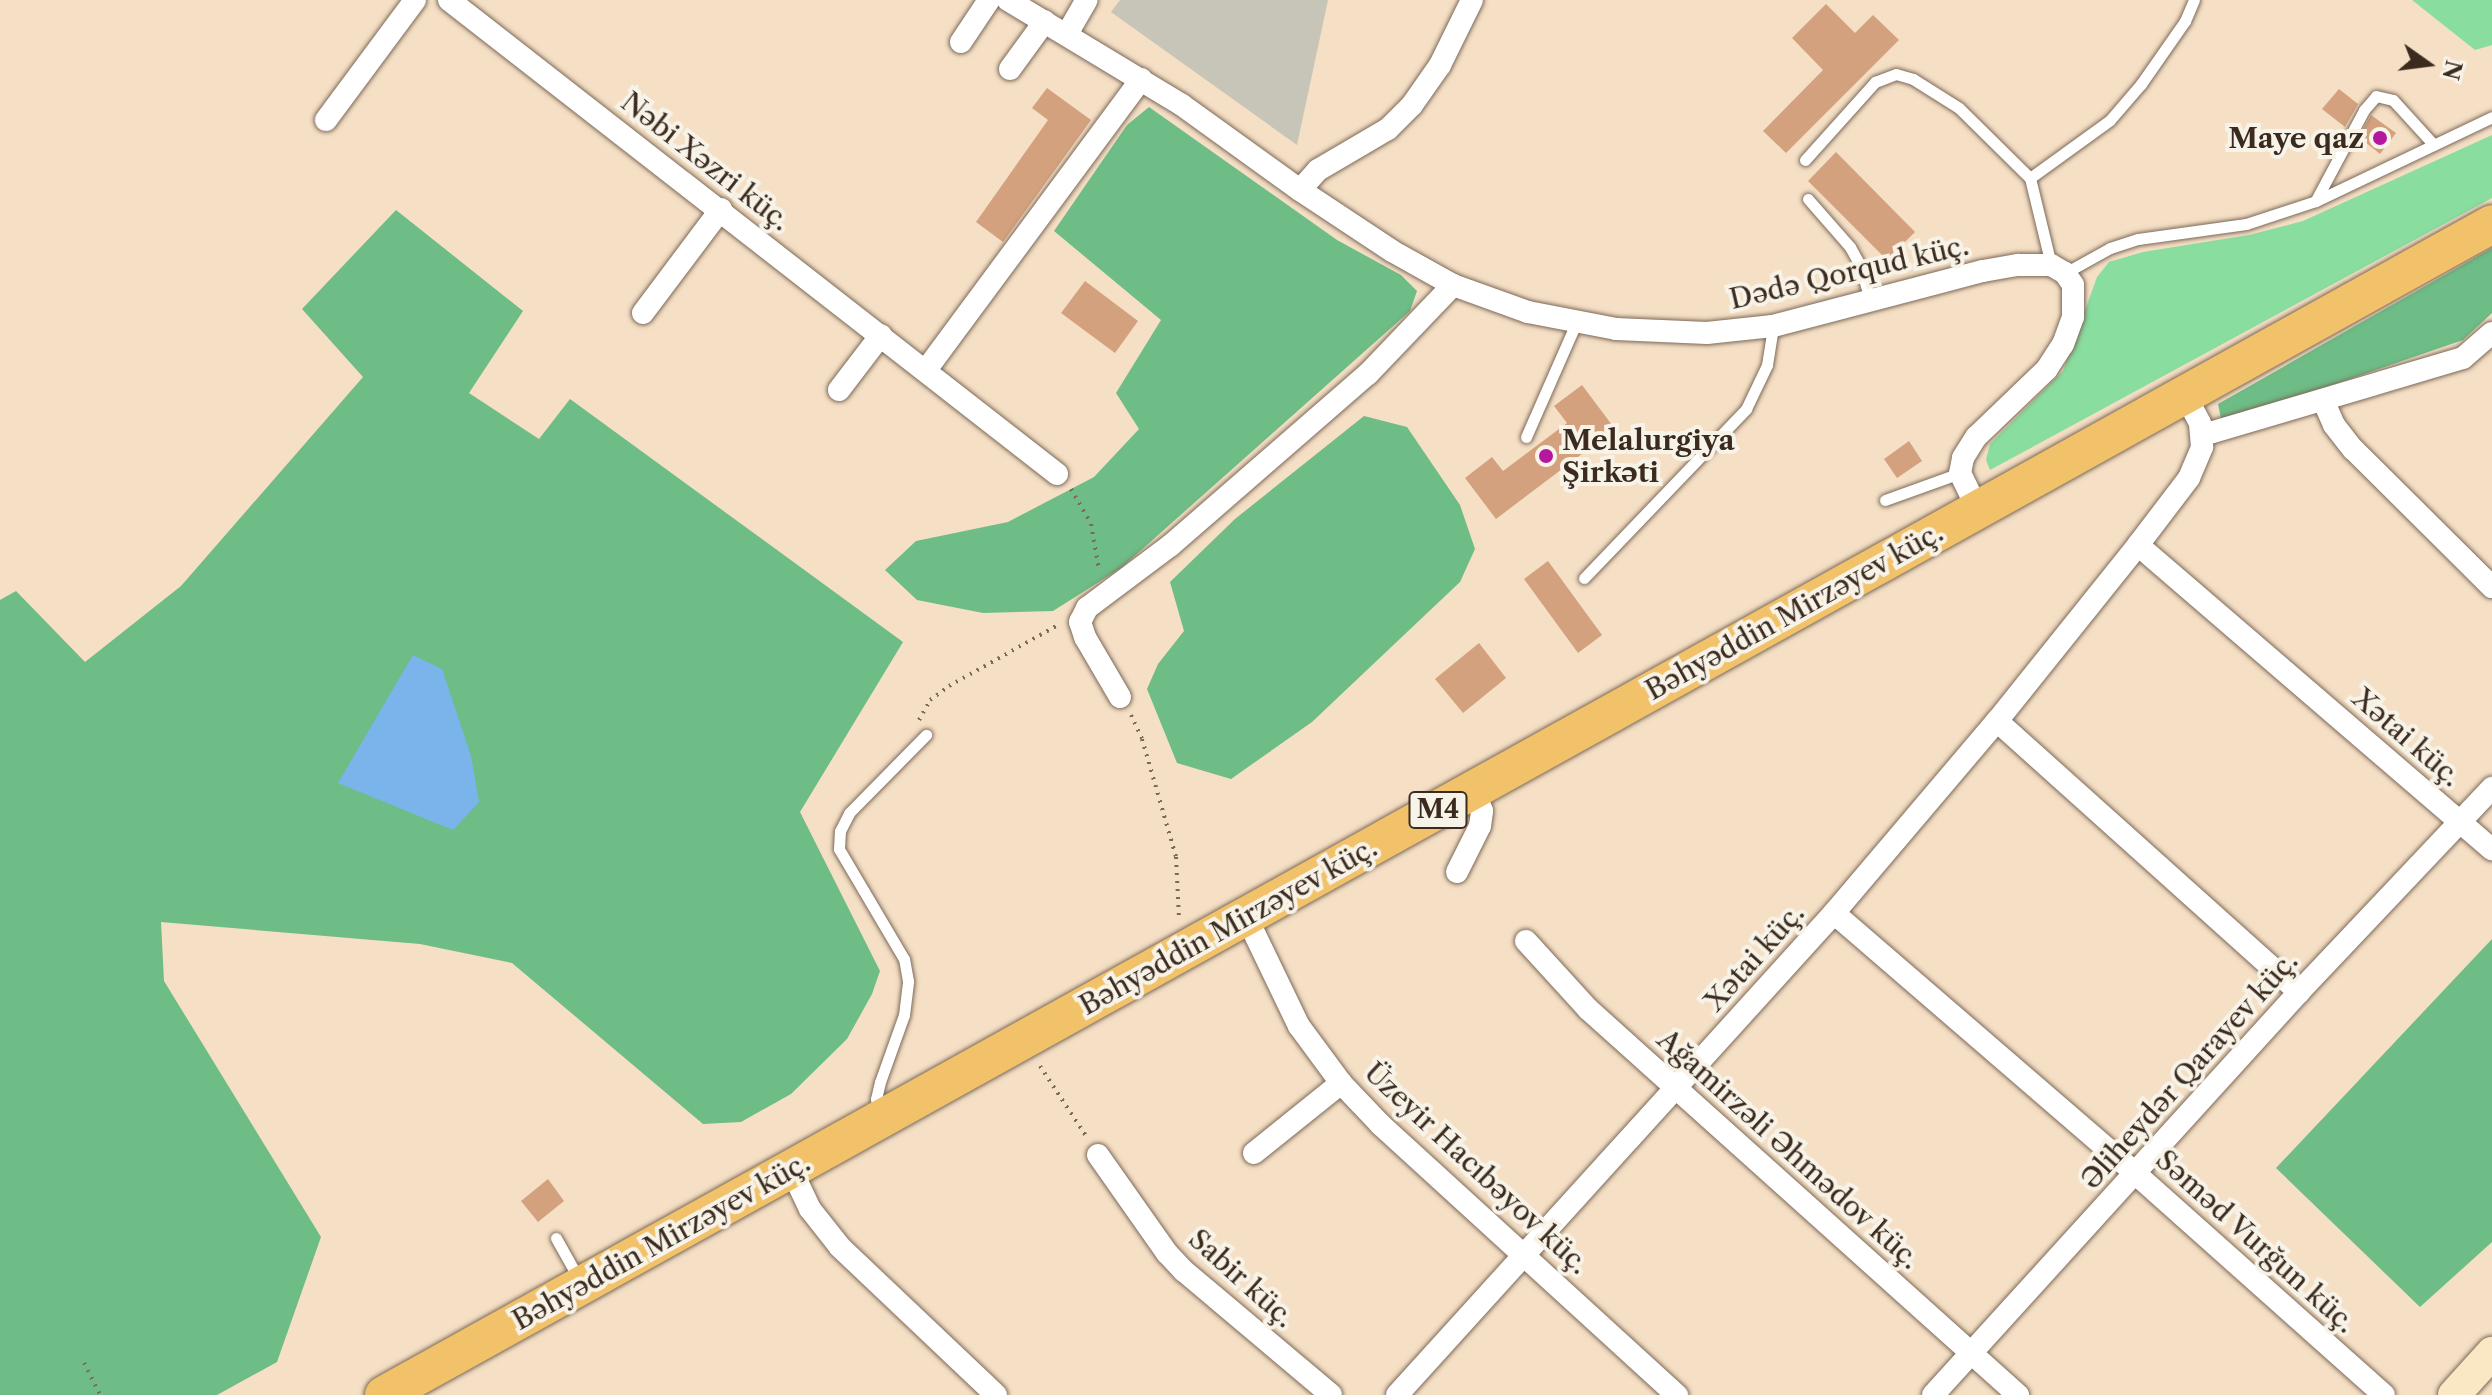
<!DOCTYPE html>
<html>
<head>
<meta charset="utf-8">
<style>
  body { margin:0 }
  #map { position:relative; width:2492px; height:1395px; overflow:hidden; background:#f5dfc5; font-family:"Libre Caslon Text",serif }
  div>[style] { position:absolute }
  .industrial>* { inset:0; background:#c7c4b8 }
  .green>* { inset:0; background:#89dd9f }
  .forest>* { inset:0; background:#6ebc86 }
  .water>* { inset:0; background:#7bb4eb }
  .building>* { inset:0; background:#d3a17e }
  .path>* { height:4px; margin-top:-2px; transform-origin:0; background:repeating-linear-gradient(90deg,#7c6958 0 2px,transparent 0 8px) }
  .roads { filter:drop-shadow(0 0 2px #7c6958) drop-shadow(0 0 2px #7c6958) }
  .service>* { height:11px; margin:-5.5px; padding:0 5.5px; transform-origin:5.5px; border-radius:5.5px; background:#fff }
  .minor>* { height:22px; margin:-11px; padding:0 11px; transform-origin:11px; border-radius:11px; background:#fff }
  .secondary>* { height:32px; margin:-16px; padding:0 16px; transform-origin:16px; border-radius:16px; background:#fae7c3 }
  .trunk>* { height:38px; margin:-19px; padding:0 19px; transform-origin:19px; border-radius:19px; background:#f2c26a }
  .dots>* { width:22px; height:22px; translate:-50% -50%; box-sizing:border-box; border:4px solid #f7f3e8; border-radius:50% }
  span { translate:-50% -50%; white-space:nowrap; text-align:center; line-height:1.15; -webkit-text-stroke:8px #f7f3e8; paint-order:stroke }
  .shield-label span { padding:2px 6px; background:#f7f3e8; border:2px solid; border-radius:6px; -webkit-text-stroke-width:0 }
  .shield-label { font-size:26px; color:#3b2a1e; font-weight:700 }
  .poi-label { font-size:28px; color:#3b2a1e; font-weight:700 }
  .right { translate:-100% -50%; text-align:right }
  .left { translate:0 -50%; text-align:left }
  .street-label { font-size:28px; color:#3b2a1e }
  .north { position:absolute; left:2388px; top:24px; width:80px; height:80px; -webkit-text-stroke:6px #f7f3e8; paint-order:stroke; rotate:104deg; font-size:22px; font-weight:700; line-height:32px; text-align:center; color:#3b2a1e }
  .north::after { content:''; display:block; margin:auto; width:28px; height:36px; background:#3b2a1e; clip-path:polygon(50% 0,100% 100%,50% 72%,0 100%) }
</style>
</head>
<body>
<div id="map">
  <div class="industrial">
    <div style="clip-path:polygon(1120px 0,1328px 0,1297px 145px,1111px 12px)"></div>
  </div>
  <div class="green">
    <div style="clip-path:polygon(2412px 0,2492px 0,2492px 45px,2475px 50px)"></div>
    <div style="clip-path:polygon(2492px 135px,2492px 198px,1990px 470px,1986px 460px,1990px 444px,2063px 371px,2097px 277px,2109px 262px,2143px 252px,2249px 235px,2303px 221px)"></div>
  </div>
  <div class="forest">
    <div style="clip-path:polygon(1149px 107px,1337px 240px,1401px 275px,1417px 291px,1410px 311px,1121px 568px,1053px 611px,983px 613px,917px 600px,885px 570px,916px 541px,1008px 522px,1094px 477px,1139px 429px,1116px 393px,1161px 320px,1054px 231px,1127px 125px)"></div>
    <div style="clip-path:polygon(396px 210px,523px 311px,469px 393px,539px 439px,570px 399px,903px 642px,800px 812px,880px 971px,872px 994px,847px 1039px,791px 1094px,741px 1122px,703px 1124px,512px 963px,420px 944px,161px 922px,164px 981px,321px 1237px,277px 1362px,217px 1395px,0 1395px,0 600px,16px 591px,85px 662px,181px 586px,363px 377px,302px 309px)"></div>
    <div style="clip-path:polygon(2492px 248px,2492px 313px,2463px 340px,2222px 423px,2218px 404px)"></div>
    <div style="clip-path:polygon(1364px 416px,1407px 427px,1460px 505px,1475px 549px,1460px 582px,1312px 722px,1231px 779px,1177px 763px,1147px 689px,1158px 664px,1184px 631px,1170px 582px,1235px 519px)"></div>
    <div style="clip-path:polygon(2492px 939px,2492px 1242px,2420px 1307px,2276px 1168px)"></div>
  </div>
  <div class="water">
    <div style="clip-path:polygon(413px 655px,442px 669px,471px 756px,479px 802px,453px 830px,338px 783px)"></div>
  </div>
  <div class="building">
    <div style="clip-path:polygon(1826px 4px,1855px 33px,1873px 15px,1899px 40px,1786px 153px,1763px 131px,1823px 70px,1792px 38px)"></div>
    <div style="clip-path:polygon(1047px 88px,1091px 120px,1003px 242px,976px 222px,1048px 120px,1032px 108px)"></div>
    <div style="clip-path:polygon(2339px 89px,2358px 104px,2345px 127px,2322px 109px)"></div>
    <div style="clip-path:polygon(2371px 115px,2396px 133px,2380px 154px,2359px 137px)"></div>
    <div style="clip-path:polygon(1836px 152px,1915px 232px,1887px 260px,1808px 181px)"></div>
    <div style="clip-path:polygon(1085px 281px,1138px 321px,1115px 353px,1061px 313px)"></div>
    <div style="clip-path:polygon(1582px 385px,1615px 429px,1496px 519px,1465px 478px,1492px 457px,1503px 471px,1567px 423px,1554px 406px)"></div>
    <div style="clip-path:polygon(1909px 441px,1922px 461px,1897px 478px,1884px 459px)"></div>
    <div style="clip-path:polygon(1548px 561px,1602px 635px,1578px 653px,1524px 579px)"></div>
    <div style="clip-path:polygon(1479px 643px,1506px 678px,1463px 713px,1435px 679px)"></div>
    <div style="clip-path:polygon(548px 1179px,564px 1201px,538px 1222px,521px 1201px)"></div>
  </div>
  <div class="path">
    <div style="left:1071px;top:489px;width:40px;rotate:60.3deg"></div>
    <div style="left:1091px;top:524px;width:47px;rotate:80.1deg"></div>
    <div style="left:1131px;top:715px;width:26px;rotate:65deg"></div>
    <div style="left:1142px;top:739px;width:123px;rotate:73.9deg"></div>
    <div style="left:1176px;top:857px;width:62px;rotate:87.2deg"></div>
    <div style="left:919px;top:720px;width:23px;rotate:-61deg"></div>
    <div style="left:930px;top:700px;width:24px;rotate:-36deg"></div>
    <div style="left:949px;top:686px;width:125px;rotate:-29.2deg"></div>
    <div style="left:1040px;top:1066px;width:87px;rotate:56.7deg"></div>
    <div style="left:84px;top:1363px;width:36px;rotate:63deg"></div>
  </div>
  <div class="roads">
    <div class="service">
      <div style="left:1805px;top:160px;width:105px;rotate:-48.1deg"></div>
      <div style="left:1875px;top:82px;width:22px;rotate:-21deg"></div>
      <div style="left:1896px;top:74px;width:18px;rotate:16deg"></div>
      <div style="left:1913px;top:79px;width:54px;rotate:32.2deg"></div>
      <div style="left:1959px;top:108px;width:100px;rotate:44.6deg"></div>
      <div style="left:2030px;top:178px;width:89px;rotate:76.4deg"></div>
      <div style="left:2030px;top:178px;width:99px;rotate:-35.9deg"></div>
      <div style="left:2110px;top:120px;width:48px;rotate:-49.3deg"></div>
      <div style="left:2141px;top:84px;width:77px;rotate:-55.1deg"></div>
      <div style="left:2185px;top:21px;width:23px;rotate:-67deg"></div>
      <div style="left:1808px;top:199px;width:64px;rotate:48.8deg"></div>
      <div style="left:1850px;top:247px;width:21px;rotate:61deg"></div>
      <div style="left:1860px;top:265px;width:37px;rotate:74deg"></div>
      <div style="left:2316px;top:200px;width:102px;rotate:-61.9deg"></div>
      <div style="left:2364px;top:110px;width:18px;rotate:-49deg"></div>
      <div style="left:2376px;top:96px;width:17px;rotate:13deg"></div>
      <div style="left:2393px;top:100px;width:59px;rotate:47.7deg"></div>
      <div style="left:2065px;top:273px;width:51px;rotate:-29.1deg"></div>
      <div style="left:2110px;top:248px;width:29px;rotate:-18deg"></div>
      <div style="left:2138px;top:239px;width:109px;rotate:-7.9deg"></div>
      <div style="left:2246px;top:224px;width:74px;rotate:-18.2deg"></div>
      <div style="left:2316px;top:201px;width:195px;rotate:-25.5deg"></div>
      <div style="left:1526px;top:437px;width:124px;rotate:-66.3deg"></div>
      <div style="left:1885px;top:500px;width:80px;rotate:-19.8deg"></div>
      <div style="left:1584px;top:578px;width:234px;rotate:-46.2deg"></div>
      <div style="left:1746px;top:409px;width:49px;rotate:-64.5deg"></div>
      <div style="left:1767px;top:365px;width:39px;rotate:-81deg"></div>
      <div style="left:881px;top:1112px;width:14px;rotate:-111deg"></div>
      <div style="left:876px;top:1099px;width:17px;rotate:-77deg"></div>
      <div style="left:880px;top:1082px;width:71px;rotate:-70.3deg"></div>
      <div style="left:904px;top:1015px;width:34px;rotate:-83deg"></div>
      <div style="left:908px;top:981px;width:22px;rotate:-100deg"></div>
      <div style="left:904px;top:959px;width:128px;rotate:-120.6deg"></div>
      <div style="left:839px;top:849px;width:18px;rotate:-87deg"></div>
      <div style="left:840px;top:831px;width:20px;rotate:-63deg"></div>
      <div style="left:849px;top:813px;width:110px;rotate:-45.4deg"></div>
      <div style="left:556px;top:1238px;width:49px;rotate:60.8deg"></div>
    </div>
    <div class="minor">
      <div style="left:449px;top:0;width:771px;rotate:37.94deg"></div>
      <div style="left:1008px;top:0;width:203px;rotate:31.1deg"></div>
      <div style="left:1182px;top:105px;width:145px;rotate:35.8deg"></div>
      <div style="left:1300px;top:190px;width:110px;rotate:33.5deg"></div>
      <div style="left:1392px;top:251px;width:70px;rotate:29.1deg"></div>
      <div style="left:1453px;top:285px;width:80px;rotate:19.8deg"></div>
      <div style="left:1528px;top:312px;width:90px;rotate:10.9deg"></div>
      <div style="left:1616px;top:329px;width:91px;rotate:2.5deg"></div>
      <div style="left:1707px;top:333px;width:66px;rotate:-6.1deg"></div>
      <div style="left:1773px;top:326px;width:217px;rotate:-14.7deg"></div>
      <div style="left:1983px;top:271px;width:36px;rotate:-10deg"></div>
      <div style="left:2018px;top:265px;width:33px"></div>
      <div style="left:2051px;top:265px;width:16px;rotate:30deg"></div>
      <div style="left:2065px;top:273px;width:14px;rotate:56deg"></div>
      <div style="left:2073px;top:285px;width:32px;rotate:90deg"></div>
      <div style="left:2073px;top:317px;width:29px;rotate:110deg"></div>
      <div style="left:2063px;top:344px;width:30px;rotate:123deg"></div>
      <div style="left:2047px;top:369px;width:98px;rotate:136.2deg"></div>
      <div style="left:1976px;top:437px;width:25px;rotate:122deg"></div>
      <div style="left:1963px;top:458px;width:15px;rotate:101deg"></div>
      <div style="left:1960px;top:473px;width:39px;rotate:64deg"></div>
      <div style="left:1067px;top:34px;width:39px;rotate:-60deg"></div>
      <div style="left:961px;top:42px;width:50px;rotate:-56.3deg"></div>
      <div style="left:1010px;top:69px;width:59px;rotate:-53.9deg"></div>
      <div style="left:326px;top:120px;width:149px;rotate:-53.4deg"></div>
      <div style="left:1300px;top:190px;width:27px;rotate:-48deg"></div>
      <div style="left:1318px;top:170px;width:81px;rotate:-30.4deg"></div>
      <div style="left:1388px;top:129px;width:34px;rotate:-45deg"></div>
      <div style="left:1412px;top:105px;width:49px;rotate:-55deg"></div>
      <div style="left:1440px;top:65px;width:72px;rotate:-63.8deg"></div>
      <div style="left:643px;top:313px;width:130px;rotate:-53.1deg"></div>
      <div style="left:926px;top:370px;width:362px;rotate:-53.5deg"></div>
      <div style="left:839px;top:390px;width:69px;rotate:-52.6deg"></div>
      <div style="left:2323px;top:400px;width:27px;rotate:66deg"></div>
      <div style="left:2334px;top:425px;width:31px;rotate:52deg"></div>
      <div style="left:2353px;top:449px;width:196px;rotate:44.8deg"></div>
      <div style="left:2203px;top:435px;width:271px;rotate:-16.5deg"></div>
      <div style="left:2463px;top:358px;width:38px;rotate:-41deg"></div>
      <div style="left:2138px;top:545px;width:467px;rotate:40.7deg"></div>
      <div style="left:1120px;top:697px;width:69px;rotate:-120.3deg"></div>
      <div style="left:1085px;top:637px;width:16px;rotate:-108deg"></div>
      <div style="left:1080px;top:622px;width:16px;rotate:-63deg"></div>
      <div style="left:1087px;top:608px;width:105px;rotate:-36.9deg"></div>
      <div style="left:1171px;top:545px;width:261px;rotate:-41deg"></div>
      <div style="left:1368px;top:374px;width:123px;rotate:-46.3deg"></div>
      <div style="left:1997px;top:721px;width:406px;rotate:41.9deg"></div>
      <div style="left:1457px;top:872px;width:51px;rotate:-63.4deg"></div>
      <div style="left:1480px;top:826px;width:15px;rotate:-82deg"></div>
      <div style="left:1482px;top:811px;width:22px;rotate:-111deg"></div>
      <div style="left:1834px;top:913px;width:399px;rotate:40.8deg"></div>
      <div style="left:2136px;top:1174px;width:332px;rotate:41.7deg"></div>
      <div style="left:1246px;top:916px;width:122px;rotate:64.3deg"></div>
      <div style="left:1299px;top:1026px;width:71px;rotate:53.6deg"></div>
      <div style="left:1341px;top:1083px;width:58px;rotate:46.4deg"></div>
      <div style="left:1381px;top:1125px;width:401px;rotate:42.4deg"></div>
      <div style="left:1526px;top:941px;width:92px;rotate:47.6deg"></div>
      <div style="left:1588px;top:1009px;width:578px;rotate:41.91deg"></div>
      <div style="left:1254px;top:1153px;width:112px;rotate:-38.8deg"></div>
      <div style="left:1098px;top:1155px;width:120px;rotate:54.9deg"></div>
      <div style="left:1167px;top:1253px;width:25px;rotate:47deg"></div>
      <div style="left:1184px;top:1271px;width:192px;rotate:40.1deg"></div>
      <div style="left:791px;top:1169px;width:44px;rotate:64.6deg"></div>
      <div style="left:810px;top:1209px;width:48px;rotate:51.7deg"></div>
      <div style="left:840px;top:1247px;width:215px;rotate:43.5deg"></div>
      <div style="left:1397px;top:1395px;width:651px;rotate:-47.8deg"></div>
      <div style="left:1834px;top:913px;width:252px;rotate:-49.7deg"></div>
      <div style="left:1997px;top:721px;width:226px;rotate:-51.3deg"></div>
      <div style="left:2138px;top:545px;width:84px;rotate:-52.7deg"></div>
      <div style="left:2189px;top:478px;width:34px;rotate:-67deg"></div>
      <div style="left:2202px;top:447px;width:24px;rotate:-95deg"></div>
      <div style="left:2200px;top:423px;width:32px;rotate:-118deg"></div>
      <div style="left:1933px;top:1395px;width:544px;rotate:-47.75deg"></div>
      <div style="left:2299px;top:992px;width:281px;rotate:-46.6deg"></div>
    </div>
    <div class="secondary">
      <div style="left:2454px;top:1395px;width:57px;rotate:-47.9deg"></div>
    </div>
    <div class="trunk">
      <div style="left:384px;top:1395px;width:2411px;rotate:-29.05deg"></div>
    </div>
  </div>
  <div class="dots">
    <div style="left:2380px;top:138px;background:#b5179e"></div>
    <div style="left:1546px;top:456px;background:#b5179e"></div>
  </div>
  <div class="shield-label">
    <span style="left:1438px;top:810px">M4</span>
  </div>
  <div class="poi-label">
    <span class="right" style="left:2364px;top:138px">Maye qaz</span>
    <span class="left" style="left:1562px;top:456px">Melalurgiya<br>Şirkəti</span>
  </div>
  <div class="street-label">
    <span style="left:706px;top:161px;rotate:38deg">Nəbi Xəzri küç.</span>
    <span style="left:1849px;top:272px;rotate:-13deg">Dədə Qorqud küç.</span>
    <span style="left:1794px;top:611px;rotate:-29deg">Bəhyəddin Mirzəyev küç.</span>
    <span style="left:2407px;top:737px;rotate:41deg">Xətai küç.</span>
    <span style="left:1228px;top:926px;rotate:-29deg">Bəhyəddin Mirzəyev küç.</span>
    <span style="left:1754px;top:957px;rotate:-48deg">Xətai küç.</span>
    <span style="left:2189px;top:1070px;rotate:-48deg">Əliheydər Qarayev küç.</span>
    <span style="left:1789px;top:1149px;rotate:42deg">Ağamirzəli Əhmədov küç.</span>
    <span style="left:1477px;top:1168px;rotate:43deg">Üzeyir Hacıbəyov küç.</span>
    <span style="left:661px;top:1241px;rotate:-29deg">Bəhyəddin Mirzəyev küç.</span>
    <span style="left:2256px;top:1241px;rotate:42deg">Səməd Vurğun küç.</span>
    <span style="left:1242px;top:1278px;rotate:42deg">Sabir küç.</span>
  </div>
  <div class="north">N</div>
</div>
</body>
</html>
